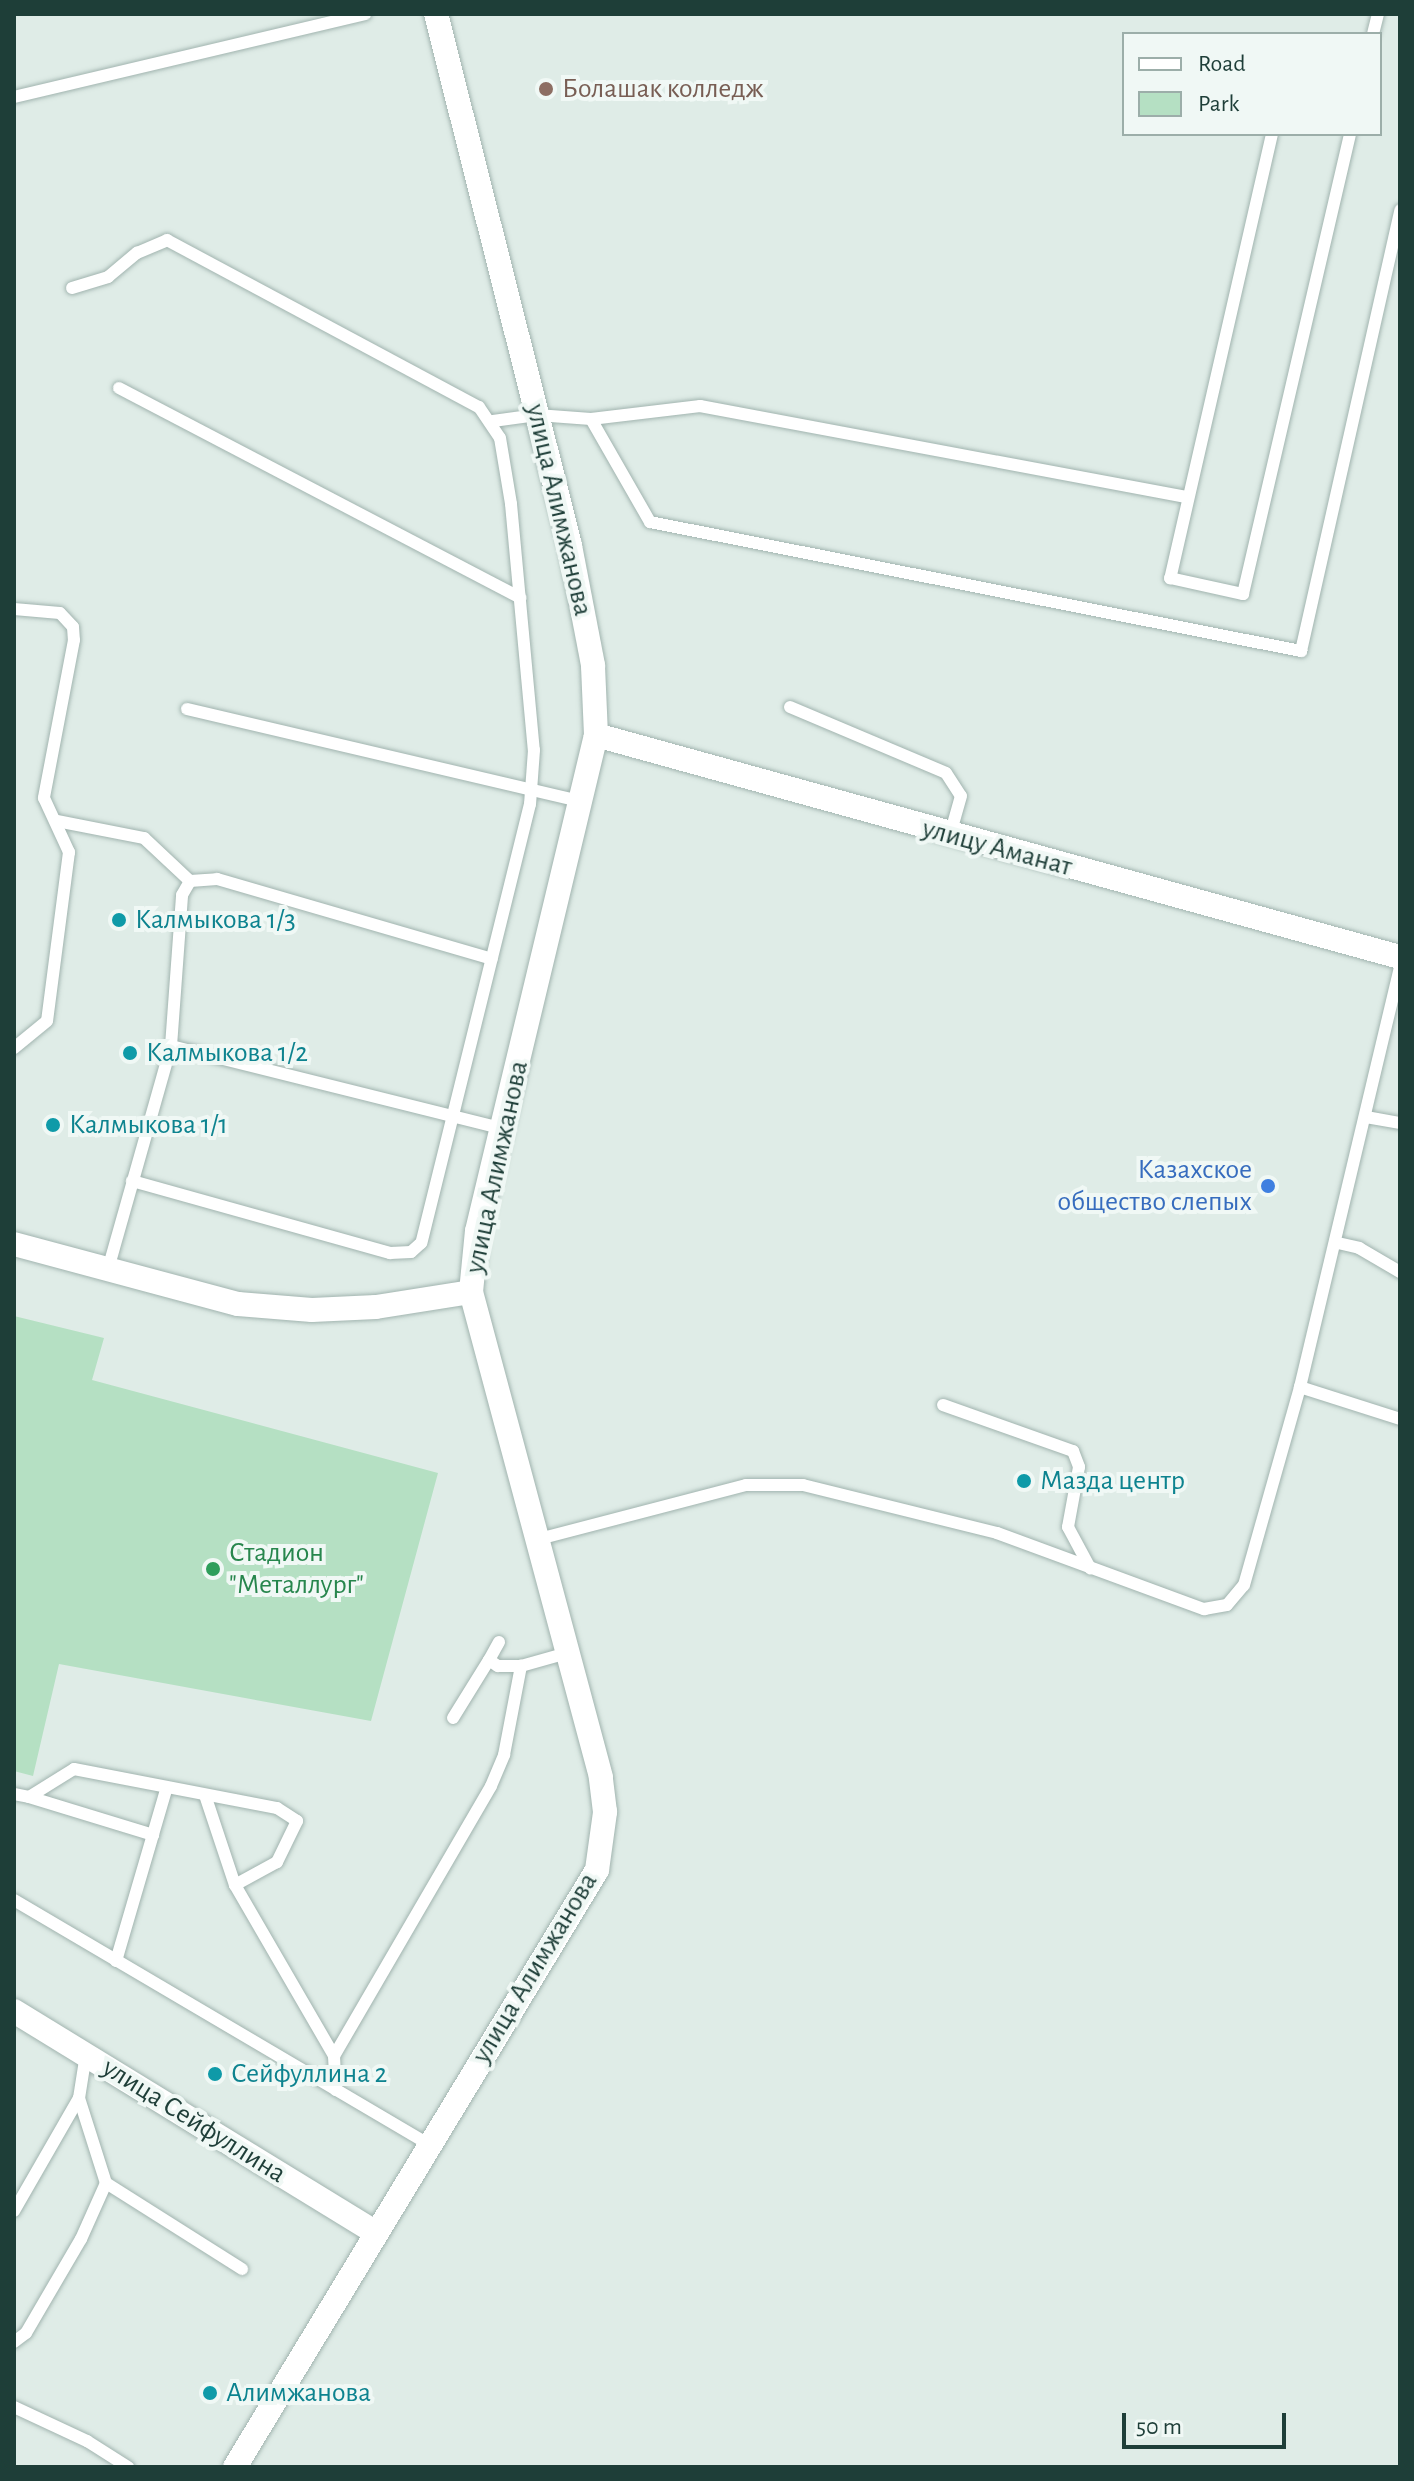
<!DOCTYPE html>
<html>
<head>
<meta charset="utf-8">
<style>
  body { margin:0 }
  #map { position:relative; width:1414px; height:2481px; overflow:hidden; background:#dfece7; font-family:"Alegreya Sans",sans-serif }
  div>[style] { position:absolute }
  .green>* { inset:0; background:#b5e0c3 }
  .roads { filter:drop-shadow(0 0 2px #a1b4af) drop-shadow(0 0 2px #a1b4af) }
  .service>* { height:12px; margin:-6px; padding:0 6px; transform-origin:6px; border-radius:6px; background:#fff }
  .minor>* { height:24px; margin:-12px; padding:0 12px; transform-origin:12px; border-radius:12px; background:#fff }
  .tertiary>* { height:24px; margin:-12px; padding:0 12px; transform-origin:12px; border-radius:12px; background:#fff }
  .dots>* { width:22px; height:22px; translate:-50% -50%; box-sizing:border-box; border:4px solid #f0f8f5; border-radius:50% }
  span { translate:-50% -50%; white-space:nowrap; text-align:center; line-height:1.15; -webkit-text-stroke:8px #f0f8f5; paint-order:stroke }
  .education-label { font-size:28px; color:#785e54 }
  .left { translate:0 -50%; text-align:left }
  .street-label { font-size:28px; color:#1e3e38 }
  .culture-label { font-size:28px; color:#0d838f }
  .shop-label { font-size:28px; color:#366cbe }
  .right { translate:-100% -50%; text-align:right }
  .leisure-label { font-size:28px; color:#27864d }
  .frame { position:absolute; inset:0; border:16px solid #1e3e38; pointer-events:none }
  .legend { position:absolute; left:1122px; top:32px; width:260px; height:104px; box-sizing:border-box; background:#f0f8f5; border:2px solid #9caea9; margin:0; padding:10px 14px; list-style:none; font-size:24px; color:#1e3e38 }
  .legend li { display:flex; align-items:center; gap:16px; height:40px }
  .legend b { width:40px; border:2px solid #9caea9 }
  .scale { position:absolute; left:1122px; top:2413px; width:164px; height:36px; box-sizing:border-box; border:4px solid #1e3e38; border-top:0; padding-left:10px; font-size:24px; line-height:28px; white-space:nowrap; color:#1e3e38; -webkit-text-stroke:6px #f0f8f5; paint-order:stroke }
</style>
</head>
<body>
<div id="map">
  <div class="green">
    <div style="clip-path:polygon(14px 1316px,104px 1338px,92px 1380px,438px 1473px,371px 1721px,59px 1664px,33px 1776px,14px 1771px)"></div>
  </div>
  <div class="roads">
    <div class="service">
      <div style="left:1373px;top:34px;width:21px;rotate:-76deg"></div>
      <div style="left:14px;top:97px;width:361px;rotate:-13.3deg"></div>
      <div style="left:1272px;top:134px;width:456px;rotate:102.9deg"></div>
      <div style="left:1170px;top:578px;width:75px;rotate:12.4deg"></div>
      <div style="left:1243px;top:594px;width:472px;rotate:-76.9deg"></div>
      <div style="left:72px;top:288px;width:38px;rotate:-17deg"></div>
      <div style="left:108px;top:277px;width:38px;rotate:-40deg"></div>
      <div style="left:137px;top:253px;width:33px;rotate:-23deg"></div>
      <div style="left:167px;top:240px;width:354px;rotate:28.2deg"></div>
      <div style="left:479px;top:407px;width:37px;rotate:56deg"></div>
      <div style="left:500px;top:438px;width:67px;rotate:80.5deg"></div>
      <div style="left:511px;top:504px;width:247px;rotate:84.7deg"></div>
      <div style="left:534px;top:750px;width:54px;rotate:94.2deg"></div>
      <div style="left:530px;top:804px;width:452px;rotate:103.9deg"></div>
      <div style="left:421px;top:1243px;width:13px;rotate:138deg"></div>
      <div style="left:411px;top:1252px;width:21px;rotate:177deg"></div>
      <div style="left:390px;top:1253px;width:268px;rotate:-164.4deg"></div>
      <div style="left:119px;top:388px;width:453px;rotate:27.6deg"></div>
      <div style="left:591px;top:419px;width:110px;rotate:-6.8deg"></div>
      <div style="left:700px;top:406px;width:496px;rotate:10.6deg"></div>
      <div style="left:493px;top:421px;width:44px;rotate:-7.8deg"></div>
      <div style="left:537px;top:415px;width:54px;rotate:4.2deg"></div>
      <div style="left:591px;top:419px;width:119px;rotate:60.2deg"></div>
      <div style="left:650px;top:522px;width:664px;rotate:11.21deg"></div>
      <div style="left:1301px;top:651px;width:452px;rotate:-77.3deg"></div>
      <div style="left:14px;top:609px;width:46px;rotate:5deg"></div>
      <div style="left:60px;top:613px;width:19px;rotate:47deg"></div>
      <div style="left:73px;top:627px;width:13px;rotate:86deg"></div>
      <div style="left:74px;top:640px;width:161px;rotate:100.8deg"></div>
      <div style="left:44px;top:798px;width:60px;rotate:65.2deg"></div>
      <div style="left:69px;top:852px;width:170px;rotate:97.4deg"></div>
      <div style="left:47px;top:1021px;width:43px;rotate:140.7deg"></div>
      <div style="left:790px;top:707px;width:169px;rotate:22.9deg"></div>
      <div style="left:946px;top:773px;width:27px;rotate:57deg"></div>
      <div style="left:961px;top:796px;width:41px;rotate:105.8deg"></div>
      <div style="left:187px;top:709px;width:403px;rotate:13.2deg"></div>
      <div style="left:57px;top:821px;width:89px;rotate:11.1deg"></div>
      <div style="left:144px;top:838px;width:63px;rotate:43.1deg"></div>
      <div style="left:171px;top:1046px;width:342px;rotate:14deg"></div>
      <div style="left:1366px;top:1117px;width:35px;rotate:10deg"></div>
      <div style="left:1338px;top:1243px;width:22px;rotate:13deg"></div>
      <div style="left:1359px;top:1248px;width:48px;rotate:30.3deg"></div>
      <div style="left:108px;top:1269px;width:232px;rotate:-74.2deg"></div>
      <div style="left:171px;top:1046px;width:151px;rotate:-85.8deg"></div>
      <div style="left:182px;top:895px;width:16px;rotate:-60deg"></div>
      <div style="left:190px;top:881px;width:27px;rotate:-4deg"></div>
      <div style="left:217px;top:879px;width:286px;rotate:16.2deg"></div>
      <div style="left:1300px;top:1387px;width:105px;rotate:17.7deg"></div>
      <div style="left:943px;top:1405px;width:138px;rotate:19.5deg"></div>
      <div style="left:1073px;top:1451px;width:17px;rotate:69deg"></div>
      <div style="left:1079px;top:1467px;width:61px;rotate:100.4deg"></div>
      <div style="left:1068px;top:1527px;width:47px;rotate:61.8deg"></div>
      <div style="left:535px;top:1540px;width:218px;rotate:-14.6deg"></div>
      <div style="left:746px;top:1485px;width:57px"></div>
      <div style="left:803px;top:1485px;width:200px;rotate:13.9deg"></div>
      <div style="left:997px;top:1533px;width:221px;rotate:20.2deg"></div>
      <div style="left:1204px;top:1609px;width:23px;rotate:-10deg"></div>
      <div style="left:1227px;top:1605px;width:26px;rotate:-50deg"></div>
      <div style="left:1244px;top:1585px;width:206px;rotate:-74.2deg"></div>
      <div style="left:1300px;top:1387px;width:432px;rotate:-76.6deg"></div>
      <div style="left:499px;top:1642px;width:21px;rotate:119deg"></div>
      <div style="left:489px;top:1660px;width:11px;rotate:34deg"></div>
      <div style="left:498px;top:1666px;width:23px"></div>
      <div style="left:521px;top:1666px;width:48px;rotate:-15.8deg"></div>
      <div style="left:453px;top:1718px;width:68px;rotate:-58.2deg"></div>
      <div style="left:14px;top:1794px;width:15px;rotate:11deg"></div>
      <div style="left:29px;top:1797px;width:53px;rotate:-31.9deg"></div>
      <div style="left:74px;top:1769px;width:207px;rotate:10.9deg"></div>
      <div style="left:277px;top:1808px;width:24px;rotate:33deg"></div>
      <div style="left:297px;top:1821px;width:46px;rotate:116deg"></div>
      <div style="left:277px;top:1862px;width:48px;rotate:151.3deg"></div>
      <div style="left:235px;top:1885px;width:198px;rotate:59.9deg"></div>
      <div style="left:334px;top:2056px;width:34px;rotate:87deg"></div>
      <div style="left:205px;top:1795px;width:95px;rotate:71.6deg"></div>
      <div style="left:29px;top:1797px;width:130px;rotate:17deg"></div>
      <div style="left:14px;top:1900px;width:479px;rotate:30.5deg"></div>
      <div style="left:116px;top:1961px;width:181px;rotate:-73.7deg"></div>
      <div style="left:86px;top:2054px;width:45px;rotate:99deg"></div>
      <div style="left:79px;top:2098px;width:89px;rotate:72.4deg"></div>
      <div style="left:106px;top:2183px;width:161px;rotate:32.3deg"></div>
      <div style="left:334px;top:2056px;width:312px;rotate:-59.8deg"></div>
      <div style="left:491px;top:1786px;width:34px;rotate:-67deg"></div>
      <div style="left:504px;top:1755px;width:91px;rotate:-79.2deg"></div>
      <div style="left:14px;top:2211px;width:130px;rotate:-60.1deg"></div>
      <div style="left:14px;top:2342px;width:15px;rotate:-37deg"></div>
      <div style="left:26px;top:2333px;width:109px;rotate:-59.7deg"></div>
      <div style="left:81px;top:2239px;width:61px;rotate:-65.9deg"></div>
      <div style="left:14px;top:2407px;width:81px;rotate:25deg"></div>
      <div style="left:87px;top:2441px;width:49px;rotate:32.4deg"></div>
    </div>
    <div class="minor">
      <div style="left:596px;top:735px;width:834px;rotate:15.44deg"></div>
      <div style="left:14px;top:1244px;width:232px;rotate:15deg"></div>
      <div style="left:238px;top:1304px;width:74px;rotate:4.6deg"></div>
      <div style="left:312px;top:1310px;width:64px;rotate:-2.7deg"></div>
      <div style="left:376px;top:1307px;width:96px;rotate:-9deg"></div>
      <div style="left:14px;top:2011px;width:422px;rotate:31.5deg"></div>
    </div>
    <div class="tertiary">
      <div style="left:235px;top:2467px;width:698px;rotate:-58.77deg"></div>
      <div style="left:597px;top:1870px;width:59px;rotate:-82.1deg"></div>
      <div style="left:605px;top:1812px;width:35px;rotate:-97deg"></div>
      <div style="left:601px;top:1777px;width:502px;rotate:-105deg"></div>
      <div style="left:471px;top:1292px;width:61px;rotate:-84.4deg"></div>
      <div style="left:477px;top:1231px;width:510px;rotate:-76.51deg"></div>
      <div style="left:596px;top:735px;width:70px;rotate:-92.5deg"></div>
      <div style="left:593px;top:665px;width:122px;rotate:-100.9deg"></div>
      <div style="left:570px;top:545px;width:548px;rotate:-104.16deg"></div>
    </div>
  </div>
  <div class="dots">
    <div style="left:546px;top:89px;background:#8d6e63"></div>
    <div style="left:119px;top:920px;background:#0f9aa8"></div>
    <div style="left:130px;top:1053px;background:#0f9aa8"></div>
    <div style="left:53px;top:1125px;background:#0f9aa8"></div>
    <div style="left:1268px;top:1186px;background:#3f7fe0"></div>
    <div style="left:1024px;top:1481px;background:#0f9aa8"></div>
    <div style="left:213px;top:1569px;background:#2e9e5b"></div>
    <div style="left:215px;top:2074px;background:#0f9aa8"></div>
    <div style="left:210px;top:2393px;background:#0f9aa8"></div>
  </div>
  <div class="education-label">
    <span class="left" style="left:562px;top:89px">Болашак колледж</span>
  </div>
  <div class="street-label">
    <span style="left:559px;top:510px;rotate:77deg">улица Алимжанова</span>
    <span style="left:997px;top:848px;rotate:15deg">улицу Аманат</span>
    <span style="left:497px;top:1167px;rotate:-78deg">улица Алимжанова</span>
    <span style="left:535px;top:1968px;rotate:-59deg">улица Алимжанова</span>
    <span style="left:194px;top:2121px;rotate:32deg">улица Сейфуллина</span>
  </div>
  <div class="culture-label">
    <span class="left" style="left:135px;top:920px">Калмыкова 1/3</span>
    <span class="left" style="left:146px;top:1053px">Калмыкова 1/2</span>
    <span class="left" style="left:69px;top:1125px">Калмыкова 1/1</span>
    <span class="left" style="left:1040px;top:1481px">Мазда центр</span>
    <span class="left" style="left:231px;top:2074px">Сейфуллина 2</span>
    <span class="left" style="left:226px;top:2393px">Алимжанова</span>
  </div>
  <div class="shop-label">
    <span class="right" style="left:1252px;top:1186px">Казахское<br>общество слепых</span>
  </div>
  <div class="leisure-label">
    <span class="left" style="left:229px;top:1569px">Стадион<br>"Металлург"</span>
  </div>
  <div class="frame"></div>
  <ul class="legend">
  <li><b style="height:10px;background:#fff"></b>Road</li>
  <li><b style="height:22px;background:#b5e0c3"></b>Park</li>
  </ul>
  <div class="scale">50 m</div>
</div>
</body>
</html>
